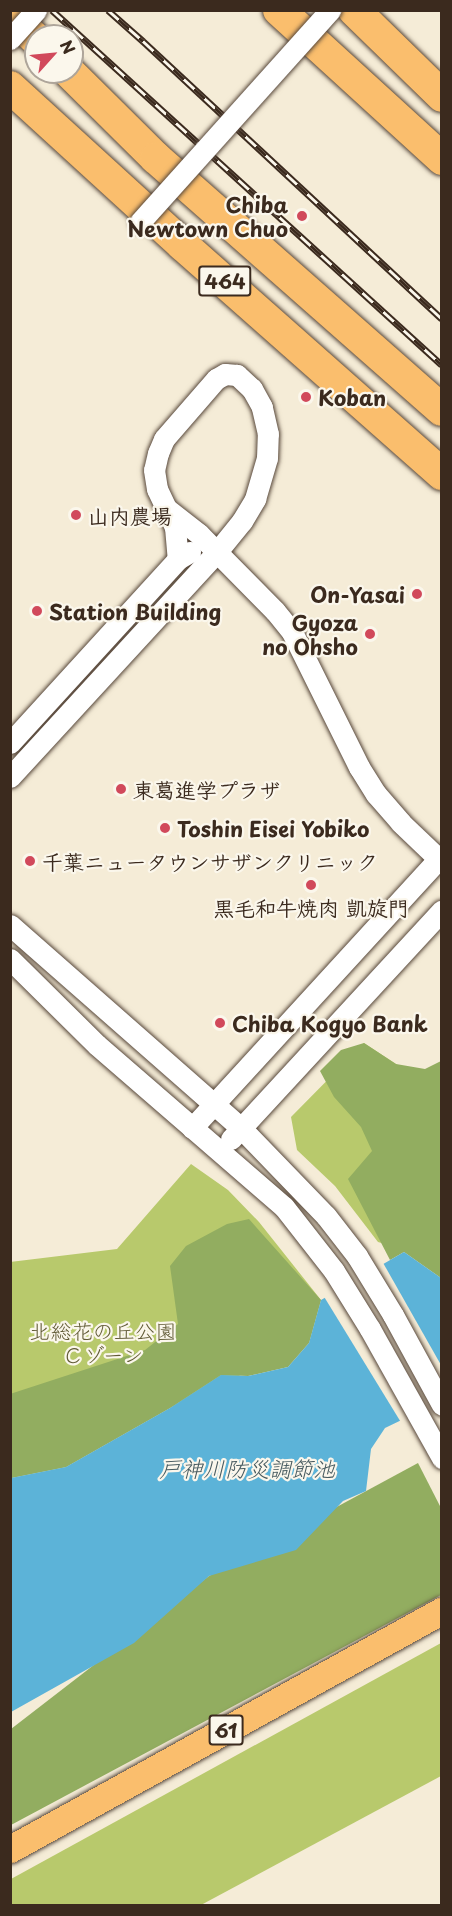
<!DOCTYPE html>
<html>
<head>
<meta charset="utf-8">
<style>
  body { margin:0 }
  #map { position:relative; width:452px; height:1916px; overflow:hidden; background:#f5ecd7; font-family:"Playpen Sans","Klee One",sans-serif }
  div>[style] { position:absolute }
  .green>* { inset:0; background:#b8c96c }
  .forest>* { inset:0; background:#92ad60 }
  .water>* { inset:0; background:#5cb3d8 }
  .pier>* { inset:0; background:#f5ecd7 }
  .roads { filter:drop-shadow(0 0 2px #57473a) drop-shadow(0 0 2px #57473a) }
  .minor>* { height:21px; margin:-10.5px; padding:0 10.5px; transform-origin:10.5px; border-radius:10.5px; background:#fff }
  .major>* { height:27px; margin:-13.5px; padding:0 13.5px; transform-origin:13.5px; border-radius:13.5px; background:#fabe6d }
  .highway>* { height:32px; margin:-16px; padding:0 16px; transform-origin:16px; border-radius:16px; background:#fabe6d }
  .rail>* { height:7px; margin-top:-3.5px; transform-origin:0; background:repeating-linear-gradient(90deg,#fbf7ec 0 14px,#3b2a1e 0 28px); box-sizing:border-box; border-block:2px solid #3b2a1e }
  .bridges { filter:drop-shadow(0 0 2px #57473a) drop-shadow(0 0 2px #57473a) }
  .minor-bridge>* { height:21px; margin:-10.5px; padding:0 10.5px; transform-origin:10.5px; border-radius:10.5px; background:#fff }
  .dots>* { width:16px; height:16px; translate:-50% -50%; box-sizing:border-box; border:3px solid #fbf7ec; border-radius:50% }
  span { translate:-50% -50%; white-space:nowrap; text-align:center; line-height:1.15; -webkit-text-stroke:4.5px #fbf7ec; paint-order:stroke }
  .shield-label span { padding:2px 4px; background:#fbf7ec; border:2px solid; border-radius:4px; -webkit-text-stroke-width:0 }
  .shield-label { font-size:20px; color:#3b2a1e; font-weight:700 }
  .poi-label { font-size:21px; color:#3b2a1e; font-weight:700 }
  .right { translate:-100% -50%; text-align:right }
  .left { translate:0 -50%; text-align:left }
  .park-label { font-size:21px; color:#605a35 }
  .water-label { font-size:22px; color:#475a5f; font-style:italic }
  .frame { position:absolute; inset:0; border:12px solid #3b2a1e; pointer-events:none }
  .north { position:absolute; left:24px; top:24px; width:60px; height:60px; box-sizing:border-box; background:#fbf7ec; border:2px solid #aea59a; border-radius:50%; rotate:63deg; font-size:16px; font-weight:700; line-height:24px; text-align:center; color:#3b2a1e }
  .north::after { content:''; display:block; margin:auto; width:21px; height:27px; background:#d1495b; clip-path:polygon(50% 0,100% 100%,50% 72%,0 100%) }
</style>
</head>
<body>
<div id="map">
  <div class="green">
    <div style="clip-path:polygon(364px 1043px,428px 1085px,402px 1249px,378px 1242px,335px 1186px,297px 1150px,291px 1117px)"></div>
    <div style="clip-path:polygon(191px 1164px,228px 1190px,259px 1222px,321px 1300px,309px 1343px,170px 1408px,66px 1467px,11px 1478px,10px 1262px,117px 1249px)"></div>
    <div style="clip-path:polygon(441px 1643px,441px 1776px,201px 1905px,11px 1905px,11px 1879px)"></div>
  </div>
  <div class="forest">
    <div style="clip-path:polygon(364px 1043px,396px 1064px,425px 1069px,441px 1061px,441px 1278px,404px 1252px,390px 1260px,348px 1179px,372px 1151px,361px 1127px,334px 1097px,320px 1071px,341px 1050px)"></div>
    <div style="clip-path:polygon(249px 1219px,321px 1300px,309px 1343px,288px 1367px,248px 1376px,221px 1375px,170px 1408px,66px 1467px,11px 1478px,10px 1394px,145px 1350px,178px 1324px,170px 1266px,186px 1246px,227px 1224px)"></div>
    <div style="clip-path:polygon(418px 1463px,441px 1508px,441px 1595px,11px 1825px,11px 1729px,209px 1576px)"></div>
  </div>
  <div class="water">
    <div style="clip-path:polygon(404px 1252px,441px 1278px,441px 1401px,385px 1428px,371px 1449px,366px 1491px,343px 1501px,296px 1550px,209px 1576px,134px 1643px,11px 1712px,11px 1478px,66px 1467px,170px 1408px,221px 1375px,248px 1376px,288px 1367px,309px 1343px,321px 1300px)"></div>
  </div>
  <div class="pier">
    <div style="clip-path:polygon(382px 1261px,441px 1365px,442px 1405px,402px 1424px,323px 1295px)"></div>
  </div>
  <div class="roads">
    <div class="minor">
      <div style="left:167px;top:509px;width:41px;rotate:38deg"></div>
      <div style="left:199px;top:534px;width:108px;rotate:45.4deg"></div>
      <div style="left:275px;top:611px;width:27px;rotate:51deg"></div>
      <div style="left:292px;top:632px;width:151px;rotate:63.6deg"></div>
      <div style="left:359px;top:767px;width:32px;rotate:58deg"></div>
      <div style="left:376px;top:794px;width:38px;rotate:49deg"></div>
      <div style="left:401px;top:823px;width:57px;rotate:43.6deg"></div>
      <div style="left:10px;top:743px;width:249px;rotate:-47.6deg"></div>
      <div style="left:178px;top:559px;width:14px;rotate:-30deg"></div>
      <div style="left:10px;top:777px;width:304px;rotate:-47.4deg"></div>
      <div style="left:216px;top:553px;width:41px;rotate:-50.9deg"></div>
      <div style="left:242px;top:521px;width:26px;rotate:-59deg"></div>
      <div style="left:255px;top:499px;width:43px;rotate:-73.7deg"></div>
      <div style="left:267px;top:458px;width:24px;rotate:-88deg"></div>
      <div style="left:268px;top:434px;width:28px;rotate:-103deg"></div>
      <div style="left:262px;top:407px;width:21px;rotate:-119deg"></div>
      <div style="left:252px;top:389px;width:21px;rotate:-137deg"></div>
      <div style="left:237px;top:375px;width:12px;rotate:-175deg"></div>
      <div style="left:225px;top:374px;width:10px;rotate:151deg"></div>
      <div style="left:216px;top:379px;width:79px;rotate:130.9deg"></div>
      <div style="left:164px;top:439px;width:15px;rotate:113deg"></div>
      <div style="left:158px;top:453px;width:17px;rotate:103deg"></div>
      <div style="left:154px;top:470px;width:19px;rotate:81deg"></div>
      <div style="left:157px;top:489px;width:42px;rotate:64.7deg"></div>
      <div style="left:175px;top:527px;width:32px;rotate:85deg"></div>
      <div style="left:10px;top:925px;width:308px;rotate:41.3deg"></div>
      <div style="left:241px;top:1128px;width:122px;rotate:46deg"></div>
      <div style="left:326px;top:1216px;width:51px;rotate:52.2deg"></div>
      <div style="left:357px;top:1256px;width:69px;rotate:58.6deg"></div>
      <div style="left:393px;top:1315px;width:102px;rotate:61.4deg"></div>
      <div style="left:10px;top:959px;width:122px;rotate:44.7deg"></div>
      <div style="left:97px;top:1045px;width:247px;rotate:40.9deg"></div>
      <div style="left:284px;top:1207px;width:81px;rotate:52deg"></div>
      <div style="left:334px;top:1271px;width:68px;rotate:58.2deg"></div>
      <div style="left:370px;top:1329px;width:148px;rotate:60.8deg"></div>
      <div style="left:192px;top:1128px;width:370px;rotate:-47.5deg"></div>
      <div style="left:231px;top:1139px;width:311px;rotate:-47.3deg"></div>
    </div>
    <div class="major">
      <div style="left:10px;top:1849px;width:493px;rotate:-28.9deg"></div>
    </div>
    <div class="highway">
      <div style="left:279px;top:10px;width:221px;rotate:42.4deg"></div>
      <div style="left:354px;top:10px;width:123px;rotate:44.3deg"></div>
      <div style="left:10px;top:15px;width:35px;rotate:43deg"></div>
      <div style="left:69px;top:72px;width:122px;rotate:44.7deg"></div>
      <div style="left:156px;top:158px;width:381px;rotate:41.4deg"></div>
      <div style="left:10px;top:87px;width:234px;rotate:42.4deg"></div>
      <div style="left:183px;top:245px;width:346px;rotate:41.5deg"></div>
    </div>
  </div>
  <div class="rail">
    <div style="left:52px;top:10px;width:527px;rotate:42.31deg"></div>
    <div style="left:108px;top:10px;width:47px;rotate:41.5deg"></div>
    <div style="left:143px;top:41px;width:408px;rotate:42.9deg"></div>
  </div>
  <div class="bridges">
    <div class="minor-bridge">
      <div style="left:10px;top:39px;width:39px;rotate:-48deg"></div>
      <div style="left:140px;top:222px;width:285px;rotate:-48.1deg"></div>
    </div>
  </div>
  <div class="dots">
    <div style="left:302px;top:216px;background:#d1495b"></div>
    <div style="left:306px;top:397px;background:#d1495b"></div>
    <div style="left:76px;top:515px;background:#d1495b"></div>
    <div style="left:417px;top:594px;background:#d1495b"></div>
    <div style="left:37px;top:611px;background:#d1495b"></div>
    <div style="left:370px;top:634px;background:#d1495b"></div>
    <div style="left:121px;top:789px;background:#d1495b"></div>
    <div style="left:165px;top:828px;background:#d1495b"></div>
    <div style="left:30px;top:861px;background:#d1495b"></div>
    <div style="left:311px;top:885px;background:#d1495b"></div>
    <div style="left:220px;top:1023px;background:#d1495b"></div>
  </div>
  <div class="shield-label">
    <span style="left:225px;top:281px">464</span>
    <span style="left:226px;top:1730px">61</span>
  </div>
  <div class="poi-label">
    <span class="right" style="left:288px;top:216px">Chiba<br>Newtown Chuo</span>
    <span class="left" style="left:318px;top:397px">Koban</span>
    <span class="left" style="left:88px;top:515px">山内農場</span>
    <span class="right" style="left:405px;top:594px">On-Yasai</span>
    <span class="left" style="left:49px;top:611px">Station Building</span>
    <span class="right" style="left:358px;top:634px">Gyoza<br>no Ohsho</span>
    <span class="left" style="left:133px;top:789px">東葛進学プラザ</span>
    <span class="left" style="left:177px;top:828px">Toshin Eisei Yobiko</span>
    <span class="left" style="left:42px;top:861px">千葉ニュータウンサザンクリニック</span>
    <span style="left:311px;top:907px">黒毛和牛焼肉 凱旋門</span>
    <span class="left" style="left:232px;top:1023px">Chiba Kogyo Bank</span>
  </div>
  <div class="park-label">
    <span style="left:103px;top:1342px">北総花の丘公園<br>Ｃゾーン</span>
  </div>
  <div class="water-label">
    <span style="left:247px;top:1468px">戸神川防災調節池</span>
  </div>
  <div class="frame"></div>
  <div class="north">N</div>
</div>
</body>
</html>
